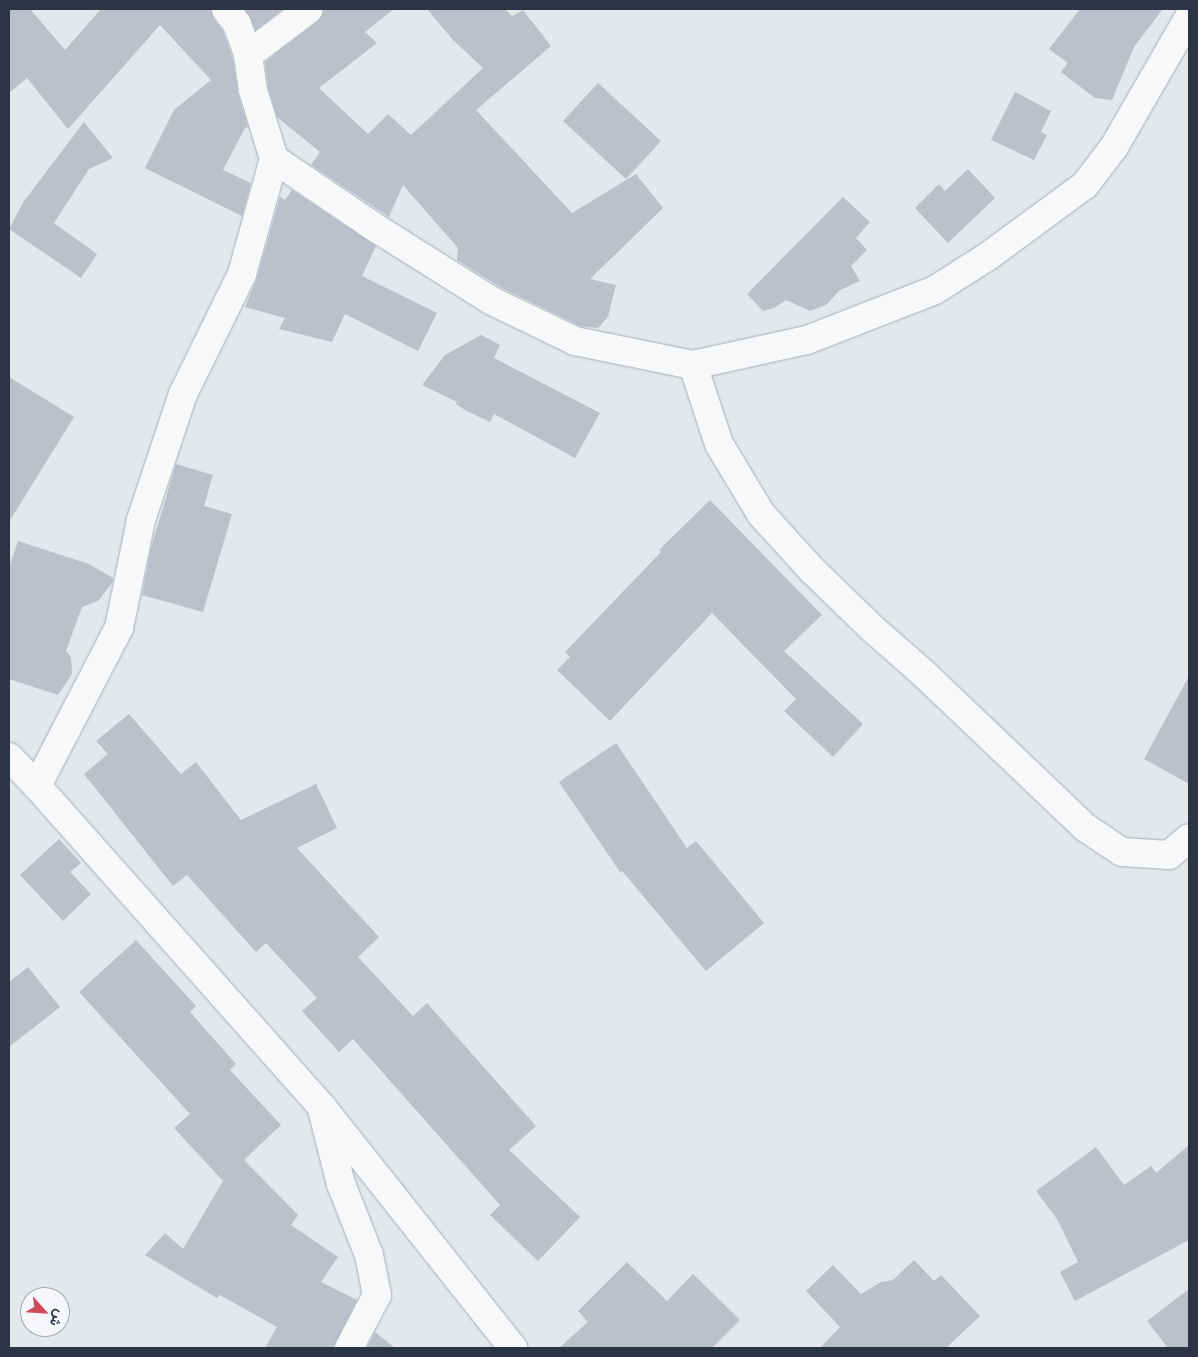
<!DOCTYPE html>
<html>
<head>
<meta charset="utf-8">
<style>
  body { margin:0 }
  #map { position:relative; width:1198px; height:1357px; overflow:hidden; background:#e4e7ec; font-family:Raleway,Vazirmatn,sans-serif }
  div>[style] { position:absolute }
  .building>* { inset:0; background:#bbc0ca }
  .roads { filter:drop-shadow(0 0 1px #a9aeb7) drop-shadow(0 0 1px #a9aeb7) }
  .minor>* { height:28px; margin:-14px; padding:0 14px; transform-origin:14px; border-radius:14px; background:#f7f8fa }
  span { translate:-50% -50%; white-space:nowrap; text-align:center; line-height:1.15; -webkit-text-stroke:4.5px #f4f6f9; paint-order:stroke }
  .frame { position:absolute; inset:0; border:10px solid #2b3445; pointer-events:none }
  .north { position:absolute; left:20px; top:1287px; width:50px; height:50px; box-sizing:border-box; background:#f4f6f9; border:1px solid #a4a8b1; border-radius:50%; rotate:116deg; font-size:14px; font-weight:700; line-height:20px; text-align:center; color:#2b3445 }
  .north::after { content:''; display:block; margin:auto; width:18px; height:22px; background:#d1495b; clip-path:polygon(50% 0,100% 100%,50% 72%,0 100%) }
</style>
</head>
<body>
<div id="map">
  <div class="building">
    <div style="clip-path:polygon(9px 9px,30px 9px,65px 50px,101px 9px,211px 9px,213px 18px,223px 31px,233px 59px,238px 94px,248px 127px,245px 128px,223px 170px,251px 183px,242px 216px,145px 168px,174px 110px,211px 80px,160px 25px,68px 129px,27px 78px,9px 93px)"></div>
    <div style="clip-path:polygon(245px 9px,283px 9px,256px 30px)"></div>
    <div style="clip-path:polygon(325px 9px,394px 9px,365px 32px,377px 43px,319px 88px,368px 134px,388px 114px,411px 135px,483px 68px,453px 40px,427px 9px,505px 9px,512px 16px,523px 10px,551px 46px,476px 110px,572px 213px,636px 174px,663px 208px,590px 279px,616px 285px,608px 317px,598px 328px,580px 326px,500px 287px,457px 260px,458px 248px,403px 185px,389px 217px,311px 165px,320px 152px,277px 117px,268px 87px,265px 62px,318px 21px)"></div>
    <div style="clip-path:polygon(1080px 9px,1163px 9px,1134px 47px,1112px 100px,1095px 98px,1061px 72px,1068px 63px,1049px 49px)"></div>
    <div style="clip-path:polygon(598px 83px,661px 141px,626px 179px,563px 121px)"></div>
    <div style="clip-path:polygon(1015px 92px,1051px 111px,1041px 132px,1047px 135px,1034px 160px,991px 140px)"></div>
    <div style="clip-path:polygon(84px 122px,113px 158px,89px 169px,54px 223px,97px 254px,81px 278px,9px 229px,24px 201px)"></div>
    <div style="clip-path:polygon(968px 169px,995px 198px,948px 243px,915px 208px,939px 184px,945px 191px)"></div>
    <div style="clip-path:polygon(292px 190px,376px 246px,362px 276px,437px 313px,418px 351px,345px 314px,332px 342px,279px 329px,285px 318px,245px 307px,257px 278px,280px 197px,285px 200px)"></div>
    <div style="clip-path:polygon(843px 197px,870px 222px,856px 238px,867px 250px,851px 266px,860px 281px,840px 290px,826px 305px,810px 311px,786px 300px,774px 308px,763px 311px,747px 294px)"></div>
    <div style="clip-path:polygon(481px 335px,500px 345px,494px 358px,600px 413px,575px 458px,494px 414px,490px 422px,465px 410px,456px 404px,457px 402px,422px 385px,445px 355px)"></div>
    <div style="clip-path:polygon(9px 377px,74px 417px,9px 522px)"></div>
    <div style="clip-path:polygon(176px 464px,213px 475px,204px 506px,232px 514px,203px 612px,142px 595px,151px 548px)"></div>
    <div style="clip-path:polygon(710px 500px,822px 615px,784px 651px,863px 724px,833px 757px,784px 711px,796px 699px,712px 613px,610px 721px,557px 670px,570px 657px,565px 652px,661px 552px,659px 550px)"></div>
    <div style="clip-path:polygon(18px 541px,89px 564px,113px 578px,112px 583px,98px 601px,82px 607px,66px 651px,71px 657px,72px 674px,58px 695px,9px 679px,9px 568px)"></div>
    <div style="clip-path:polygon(1189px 676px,1189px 784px,1144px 759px)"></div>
    <div style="clip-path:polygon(129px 714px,181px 774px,196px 762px,241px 820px,316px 784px,337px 828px,297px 848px,379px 937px,358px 957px,413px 1016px,427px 1003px,536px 1126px,509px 1150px,580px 1217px,538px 1261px,490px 1215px,500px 1205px,353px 1039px,339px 1052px,302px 1011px,317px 998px,266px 943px,256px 952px,187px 875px,173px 886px,84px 774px,108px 754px,96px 741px)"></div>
    <div style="clip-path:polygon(616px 743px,687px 848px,696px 841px,764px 923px,706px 971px,622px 871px,620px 872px,559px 782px)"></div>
    <div style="clip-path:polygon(59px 839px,81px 863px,70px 872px,91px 894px,63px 921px,20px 875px)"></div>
    <div style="clip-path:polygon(136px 940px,196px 1006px,190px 1012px,236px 1064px,230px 1070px,281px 1125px,244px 1160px,298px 1215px,291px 1225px,338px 1257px,321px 1282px,357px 1300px,333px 1348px,265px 1348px,277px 1327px,220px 1295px,217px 1298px,145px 1255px,165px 1233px,183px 1249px,223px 1181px,174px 1128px,190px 1114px,79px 992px)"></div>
    <div style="clip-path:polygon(28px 967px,60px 1007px,9px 1047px,9px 982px)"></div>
    <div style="clip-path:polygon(1189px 1145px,1189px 1240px,1075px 1301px,1060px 1272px,1078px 1262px,1057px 1219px,1036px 1191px,1096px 1147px,1124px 1185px,1151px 1166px,1156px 1173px)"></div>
    <div style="clip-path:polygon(914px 1260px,934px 1281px,941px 1275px,980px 1316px,946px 1348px,820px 1348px,840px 1327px,806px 1291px,833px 1265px,861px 1294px,881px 1282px,893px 1280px)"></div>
    <div style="clip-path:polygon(627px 1262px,667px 1301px,693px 1274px,740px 1320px,712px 1348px,559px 1348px,588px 1322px,578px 1311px)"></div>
    <div style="clip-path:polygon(1189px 1289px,1189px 1348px,1168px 1348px,1147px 1321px)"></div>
    <div style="clip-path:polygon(375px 1332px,395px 1348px,367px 1348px)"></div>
  </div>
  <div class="roads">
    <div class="minor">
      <div style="left:226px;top:9px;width:19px;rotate:54deg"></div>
      <div style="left:237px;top:24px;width:33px;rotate:70deg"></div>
      <div style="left:248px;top:55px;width:35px;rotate:82deg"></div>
      <div style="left:253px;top:90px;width:72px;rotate:73.1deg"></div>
      <div style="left:248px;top:55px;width:76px;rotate:-37deg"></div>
      <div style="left:693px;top:365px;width:83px;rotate:71.8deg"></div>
      <div style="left:719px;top:444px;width:82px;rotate:59deg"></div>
      <div style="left:761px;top:514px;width:76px;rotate:47.7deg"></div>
      <div style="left:812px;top:570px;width:86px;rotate:44.1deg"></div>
      <div style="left:874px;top:630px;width:64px;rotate:41.2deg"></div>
      <div style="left:922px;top:672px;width:226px;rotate:43.6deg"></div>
      <div style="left:1086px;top:828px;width:43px;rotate:33.7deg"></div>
      <div style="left:1122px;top:852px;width:47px;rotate:3.7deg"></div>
      <div style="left:1169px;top:855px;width:26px;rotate:-40deg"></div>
      <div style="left:9px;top:757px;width:40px;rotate:46deg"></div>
      <div style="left:37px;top:786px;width:429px;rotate:48.4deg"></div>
      <div style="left:322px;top:1107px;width:308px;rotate:51.6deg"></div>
      <div style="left:37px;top:786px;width:178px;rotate:-62.6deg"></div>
      <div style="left:119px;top:628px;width:110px;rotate:-78.5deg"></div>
      <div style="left:141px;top:520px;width:133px;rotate:-71.6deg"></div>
      <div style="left:183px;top:394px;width:134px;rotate:-63.8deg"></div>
      <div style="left:242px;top:274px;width:119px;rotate:-74.5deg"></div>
      <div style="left:274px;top:159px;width:123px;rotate:34.1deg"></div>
      <div style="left:376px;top:228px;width:137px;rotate:32.2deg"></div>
      <div style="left:492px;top:301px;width:92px;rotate:25.7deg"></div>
      <div style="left:575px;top:341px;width:120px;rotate:11.5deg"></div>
      <div style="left:693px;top:365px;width:117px;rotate:-12.4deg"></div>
      <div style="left:807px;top:340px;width:137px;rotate:-21.3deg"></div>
      <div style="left:935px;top:290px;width:62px;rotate:-32.4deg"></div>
      <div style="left:987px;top:257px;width:122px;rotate:-36.3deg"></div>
      <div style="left:1085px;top:185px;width:48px;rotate:-52.7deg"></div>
      <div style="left:1114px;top:147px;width:150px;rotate:-60deg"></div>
      <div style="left:323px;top:1113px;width:73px;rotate:75.8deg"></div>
      <div style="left:341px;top:1184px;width:76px;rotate:68.5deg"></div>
      <div style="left:369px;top:1255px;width:41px;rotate:78.7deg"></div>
      <div style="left:377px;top:1295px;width:60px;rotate:117.8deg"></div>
    </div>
  </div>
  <div class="frame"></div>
  <div class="north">ش</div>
</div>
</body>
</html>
